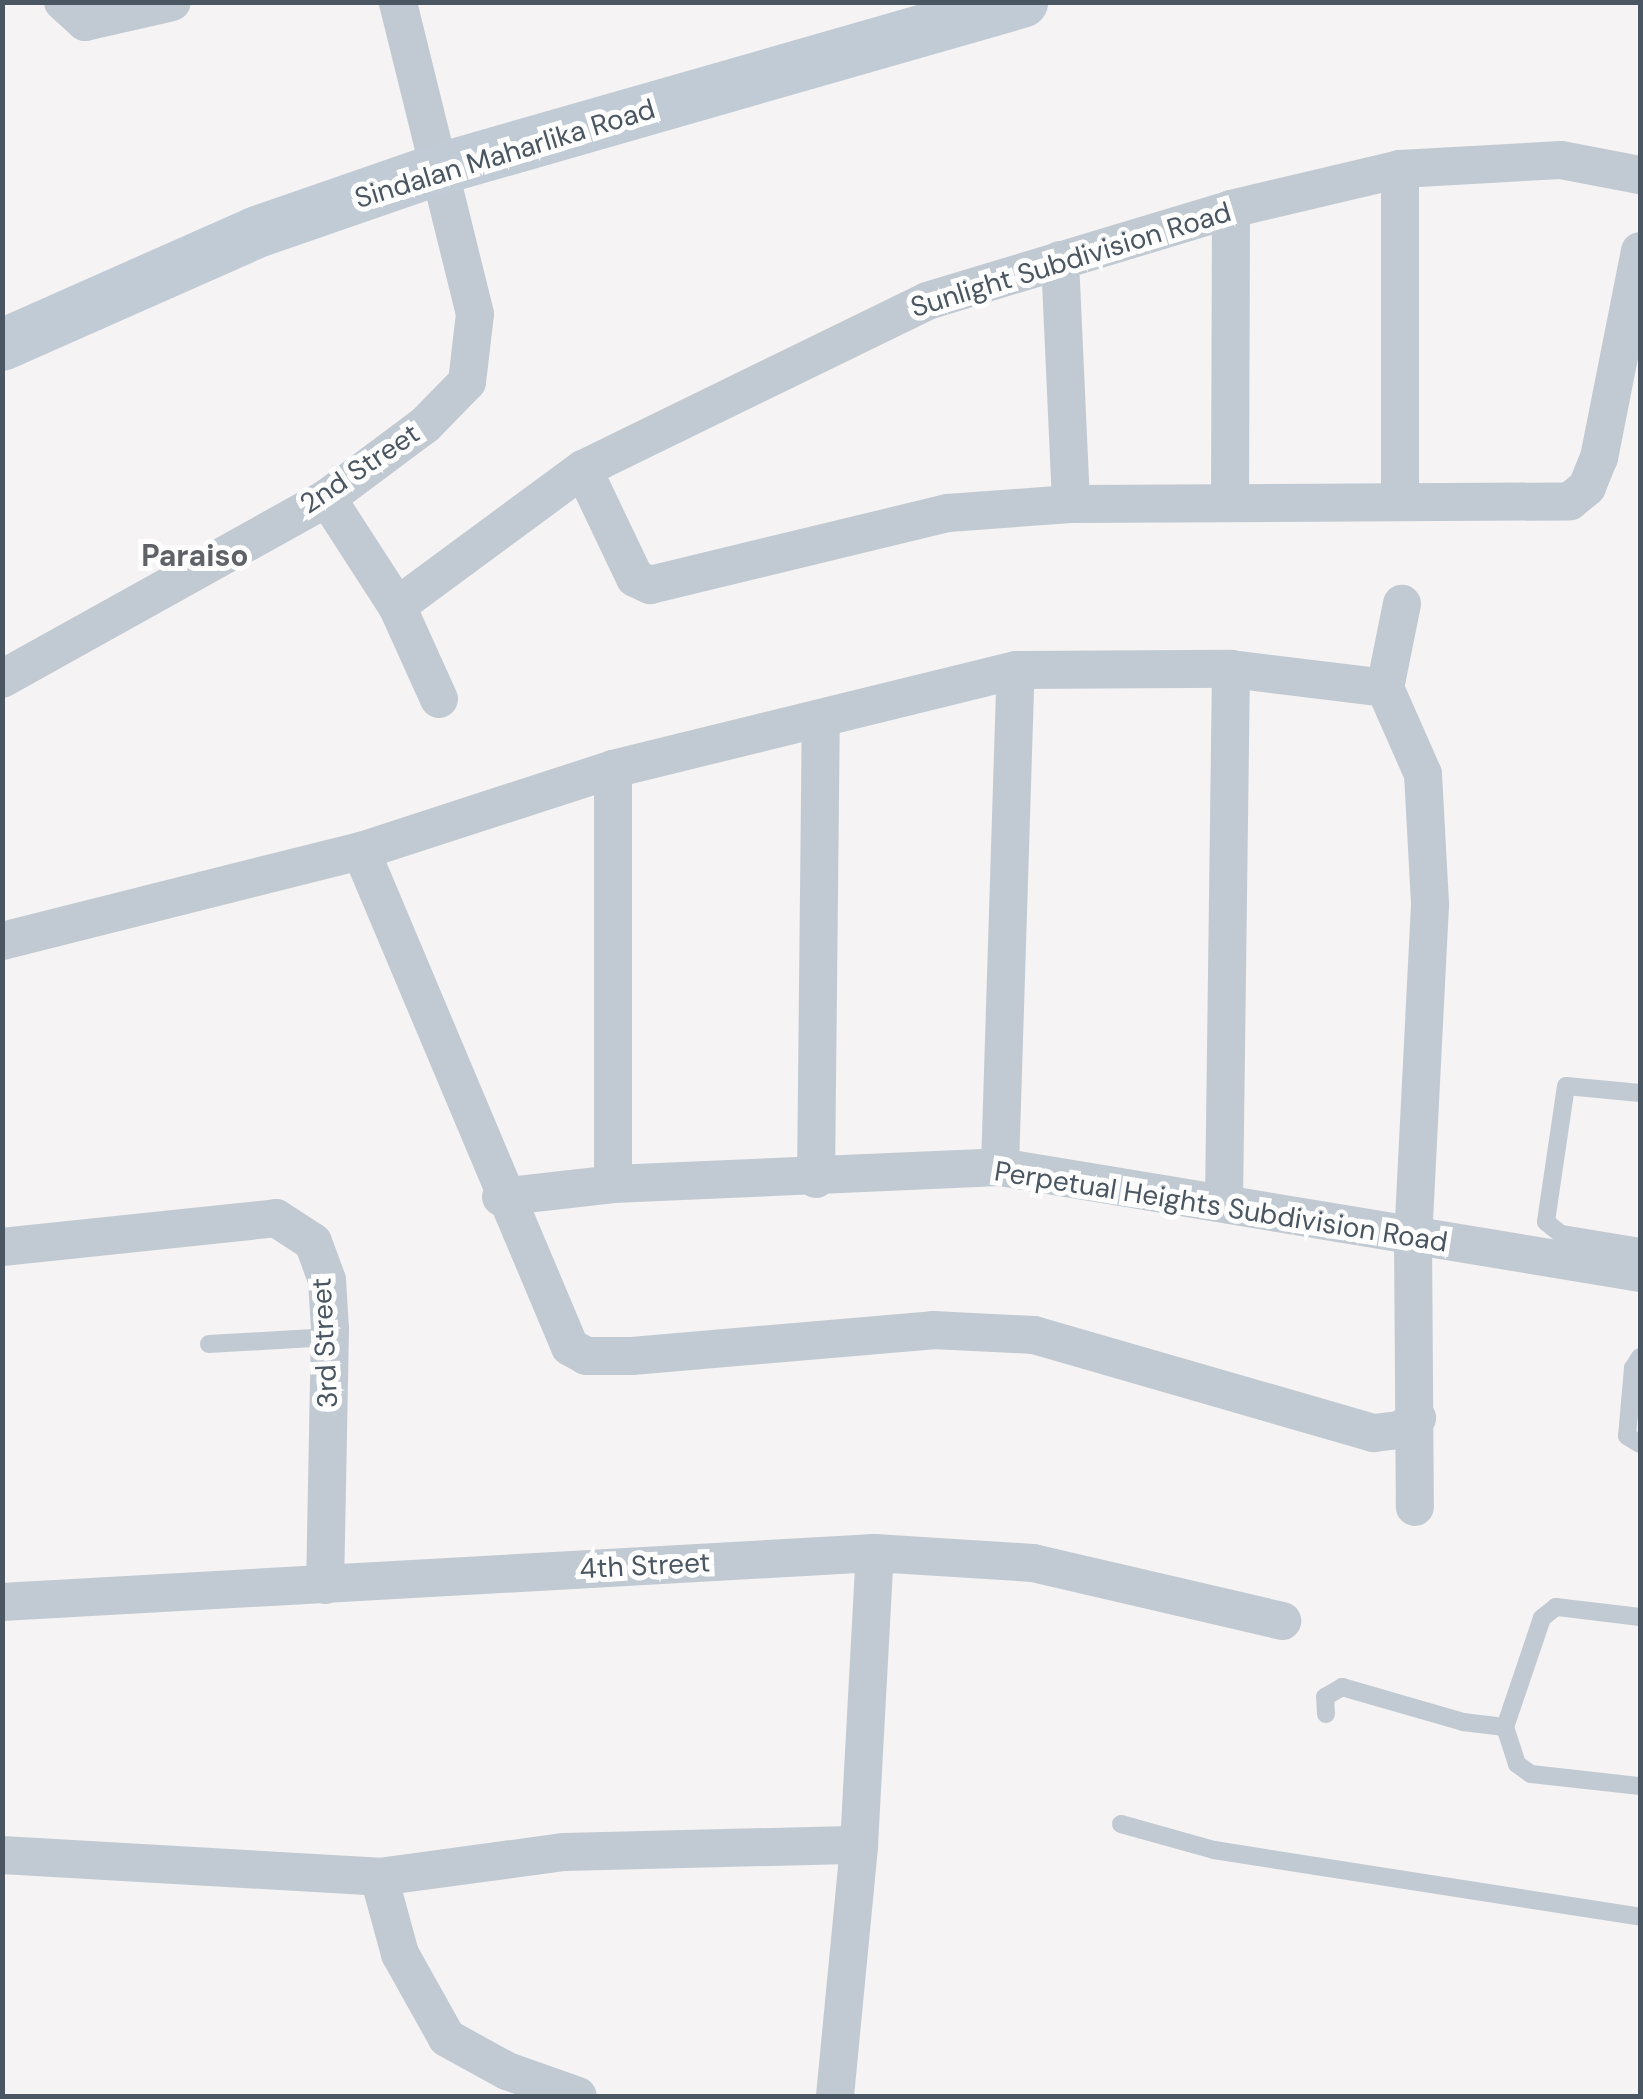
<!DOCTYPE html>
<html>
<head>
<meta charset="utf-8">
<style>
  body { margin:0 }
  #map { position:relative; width:1643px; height:2099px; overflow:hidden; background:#f5f3f3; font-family:"DM Sans",sans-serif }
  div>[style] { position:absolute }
  .lane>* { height:18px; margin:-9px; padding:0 9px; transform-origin:9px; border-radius:9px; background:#c1cad2 }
  .street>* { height:38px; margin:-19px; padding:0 19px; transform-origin:19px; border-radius:19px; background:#c1cad2 }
  .secondary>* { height:52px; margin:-26px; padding:0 26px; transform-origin:26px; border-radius:26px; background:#c1cbd6 }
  span { translate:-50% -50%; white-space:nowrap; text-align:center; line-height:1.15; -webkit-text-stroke:10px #fff; paint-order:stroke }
  .street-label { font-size:28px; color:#4a5661 }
  .neighbourhood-label { font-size:30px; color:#5f6368; font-weight:700 }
  .frame { position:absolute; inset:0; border:5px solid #4a5661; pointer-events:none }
</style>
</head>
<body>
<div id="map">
  <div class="lane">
    <div style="left:1640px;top:1093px;width:74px;rotate:-174.6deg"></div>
    <div style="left:1566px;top:1086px;width:137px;rotate:98.4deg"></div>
    <div style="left:1546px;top:1222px;width:19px;rotate:39deg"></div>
    <div style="left:1561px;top:1234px;width:80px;rotate:9.3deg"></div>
    <div style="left:209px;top:1344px;width:121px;rotate:-3.3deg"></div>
    <div style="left:1640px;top:1357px;width:13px;rotate:122deg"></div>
    <div style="left:1633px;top:1368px;width:68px;rotate:95deg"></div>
    <div style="left:1627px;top:1436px;width:15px;rotate:32deg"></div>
    <div style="left:1640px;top:1617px;width:85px;rotate:-173.2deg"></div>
    <div style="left:1556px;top:1607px;width:18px;rotate:142deg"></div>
    <div style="left:1542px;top:1618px;width:115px;rotate:108.7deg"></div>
    <div style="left:1505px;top:1727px;width:39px;rotate:72deg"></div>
    <div style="left:1517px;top:1764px;width:17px;rotate:36deg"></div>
    <div style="left:1531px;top:1774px;width:110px;rotate:6.3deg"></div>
    <div style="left:1326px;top:1714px;width:17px;rotate:-93deg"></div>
    <div style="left:1325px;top:1697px;width:20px;rotate:-30deg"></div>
    <div style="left:1342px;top:1687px;width:126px;rotate:16.1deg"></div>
    <div style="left:1463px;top:1722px;width:42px;rotate:6.8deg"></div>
    <div style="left:1121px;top:1824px;width:97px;rotate:15.6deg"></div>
    <div style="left:1214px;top:1850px;width:431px;rotate:8.9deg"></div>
  </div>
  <div class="street">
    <div style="left:63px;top:2px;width:30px;rotate:42deg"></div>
    <div style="left:85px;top:22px;width:89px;rotate:-12.9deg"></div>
    <div style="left:1400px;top:169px;width:331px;rotate:90deg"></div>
    <div style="left:1060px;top:260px;width:244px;rotate:87.4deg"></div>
    <div style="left:583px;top:469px;width:121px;rotate:64.5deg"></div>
    <div style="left:635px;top:578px;width:17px;rotate:25deg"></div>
    <div style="left:650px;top:585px;width:307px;rotate:-13.6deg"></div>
    <div style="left:948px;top:513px;width:123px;rotate:-4.2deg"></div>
    <div style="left:1071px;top:504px;width:499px;rotate:-0.3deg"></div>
    <div style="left:1570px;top:501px;width:22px;rotate:-39deg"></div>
    <div style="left:1587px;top:487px;width:31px;rotate:-68deg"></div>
    <div style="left:1599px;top:458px;width:211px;rotate:-78.8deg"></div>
    <div style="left:327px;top:498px;width:129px;rotate:57.1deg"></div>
    <div style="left:397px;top:606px;width:102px;rotate:65.7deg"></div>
    <div style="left:1230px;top:503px;width:294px;rotate:-89.8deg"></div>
    <div style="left:397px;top:606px;width:231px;rotate:-36.4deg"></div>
    <div style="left:583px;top:469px;width:383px;rotate:-26deg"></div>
    <div style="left:927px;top:301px;width:318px;rotate:-16.8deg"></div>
    <div style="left:1231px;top:209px;width:174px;rotate:-13.3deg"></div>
    <div style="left:1400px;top:169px;width:161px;rotate:-3.2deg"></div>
    <div style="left:1561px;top:160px;width:80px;rotate:10.8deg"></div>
    <div style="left:2px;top:679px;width:372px;rotate:-29.1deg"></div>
    <div style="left:327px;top:498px;width:122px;rotate:-36.7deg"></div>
    <div style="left:425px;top:425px;width:60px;rotate:-45.7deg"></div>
    <div style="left:467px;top:382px;width:68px;rotate:-83.3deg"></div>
    <div style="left:475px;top:314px;width:321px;rotate:-103.9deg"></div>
    <div style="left:1385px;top:688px;width:86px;rotate:-78.6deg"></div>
    <div style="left:613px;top:769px;width:415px;rotate:90deg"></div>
    <div style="left:361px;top:851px;width:538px;rotate:67.15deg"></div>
    <div style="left:570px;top:1347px;width:18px;rotate:29deg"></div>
    <div style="left:586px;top:1356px;width:46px"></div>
    <div style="left:632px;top:1356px;width:302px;rotate:-4.9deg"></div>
    <div style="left:933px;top:1330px;width:101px;rotate:2.8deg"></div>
    <div style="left:1034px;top:1335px;width:354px;rotate:16.1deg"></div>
    <div style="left:1374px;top:1433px;width:26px;rotate:-7deg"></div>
    <div style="left:1400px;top:1430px;width:21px;rotate:-35deg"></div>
    <div style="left:2px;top:941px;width:370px;rotate:-14.1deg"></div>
    <div style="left:361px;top:851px;width:265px;rotate:-18deg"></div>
    <div style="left:613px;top:769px;width:415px;rotate:-13.8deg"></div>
    <div style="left:1016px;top:670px;width:215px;rotate:-0.3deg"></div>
    <div style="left:1231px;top:669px;width:155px;rotate:7deg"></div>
    <div style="left:1385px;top:688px;width:94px;rotate:66.2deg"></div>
    <div style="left:1423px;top:774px;width:131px;rotate:86.9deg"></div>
    <div style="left:1430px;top:905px;width:334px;rotate:92.9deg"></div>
    <div style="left:1413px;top:1239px;width:268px;rotate:89.6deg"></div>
    <div style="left:1000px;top:1167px;width:497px;rotate:-88.2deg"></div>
    <div style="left:816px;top:1179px;width:460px;rotate:-89.4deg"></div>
    <div style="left:501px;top:1197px;width:113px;rotate:-6.6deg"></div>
    <div style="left:613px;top:1184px;width:387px;rotate:-2.5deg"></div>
    <div style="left:1000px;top:1167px;width:649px;rotate:9.4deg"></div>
    <div style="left:1224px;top:1203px;width:534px;rotate:-89.25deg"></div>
    <div style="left:2px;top:1247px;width:276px;rotate:-6deg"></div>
    <div style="left:276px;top:1218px;width:44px;rotate:33deg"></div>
    <div style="left:313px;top:1242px;width:40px;rotate:69.8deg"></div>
    <div style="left:327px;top:1280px;width:49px;rotate:86.5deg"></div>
    <div style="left:330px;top:1329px;width:256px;rotate:91.1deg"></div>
    <div style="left:2px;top:1602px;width:874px;rotate:-3.21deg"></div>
    <div style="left:875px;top:1553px;width:158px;rotate:3.6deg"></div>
    <div style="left:1033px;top:1563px;width:256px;rotate:13.1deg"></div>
    <div style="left:2px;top:1855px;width:378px;rotate:3.3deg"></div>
    <div style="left:379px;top:1877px;width:80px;rotate:74.7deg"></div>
    <div style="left:400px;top:1954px;width:96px;rotate:60.8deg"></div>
    <div style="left:447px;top:2038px;width:68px;rotate:28.8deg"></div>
    <div style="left:507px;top:2071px;width:75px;rotate:19.4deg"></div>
    <div style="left:379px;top:1877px;width:187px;rotate:-7.7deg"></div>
    <div style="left:564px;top:1852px;width:295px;rotate:-1.4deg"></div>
    <div style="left:835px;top:2096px;width:252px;rotate:-84.5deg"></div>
    <div style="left:859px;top:1845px;width:292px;rotate:-86.9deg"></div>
  </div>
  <div class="secondary">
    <div style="left:2px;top:345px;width:279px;rotate:-23.9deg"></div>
    <div style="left:257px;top:232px;width:189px;rotate:-19.1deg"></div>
    <div style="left:436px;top:170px;width:610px;rotate:-16deg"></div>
  </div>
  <div class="street-label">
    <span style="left:505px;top:154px;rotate:-17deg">Sindalan Maharlika Road</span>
    <span style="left:1071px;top:260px;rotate:-17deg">Sunlight Subdivision Road</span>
    <span style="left:360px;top:469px;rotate:-34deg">2nd Street</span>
    <span style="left:1221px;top:1207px;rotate:9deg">Perpetual Heights Subdivision Road</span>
    <span style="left:325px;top:1343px;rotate:-93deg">3rd Street</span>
    <span style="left:645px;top:1566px;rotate:-3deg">4th Street</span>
  </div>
  <div class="neighbourhood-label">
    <span style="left:195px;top:556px">Paraiso</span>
  </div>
  <div class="frame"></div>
</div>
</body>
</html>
